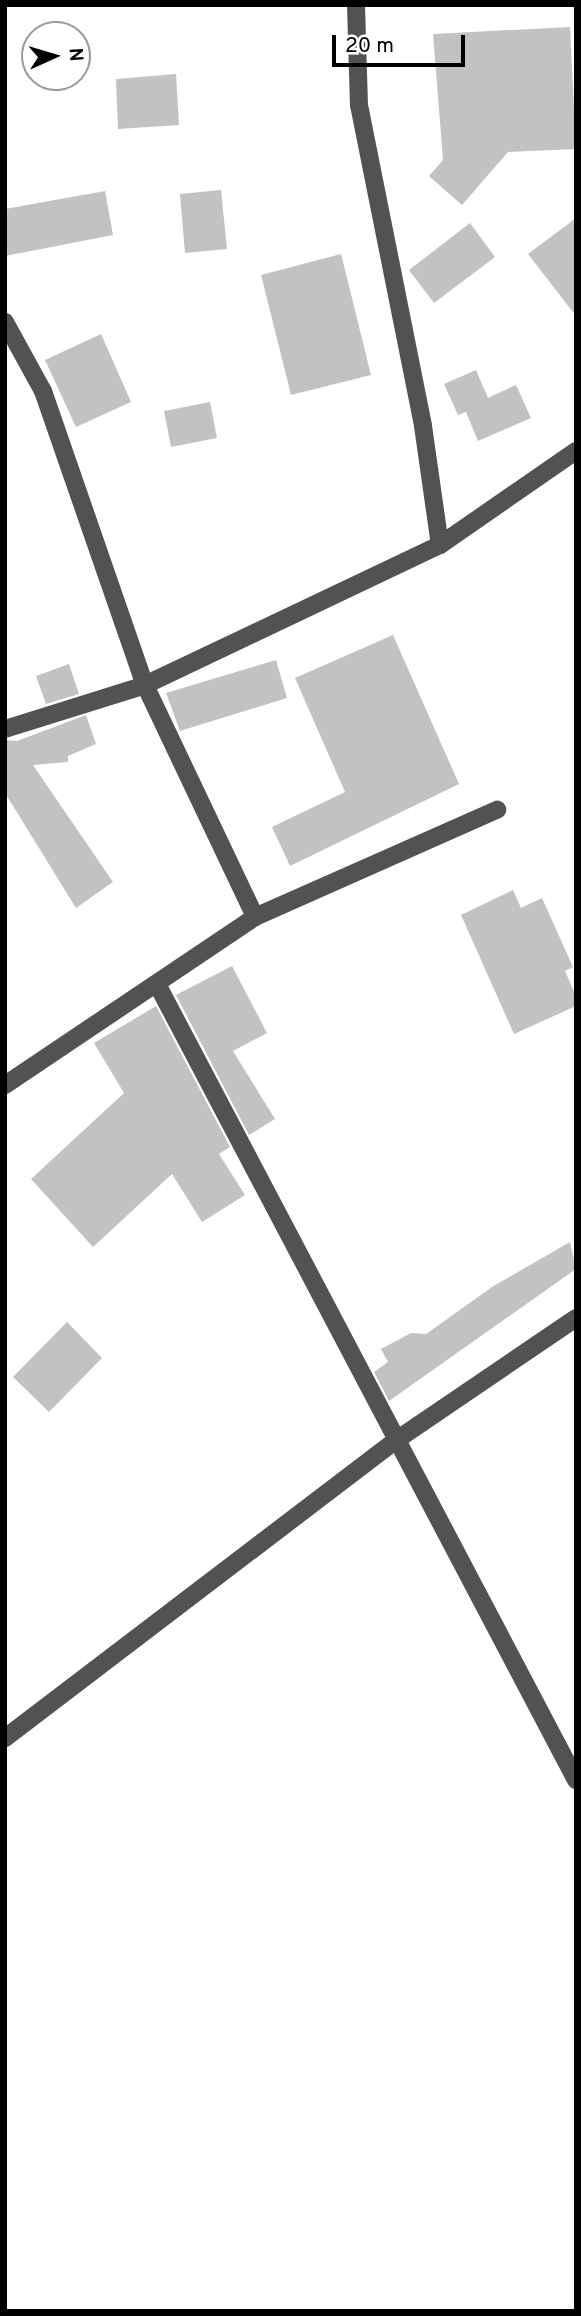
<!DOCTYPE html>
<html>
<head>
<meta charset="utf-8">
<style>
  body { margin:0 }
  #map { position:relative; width:581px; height:2316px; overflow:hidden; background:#fff; font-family:Overpass,sans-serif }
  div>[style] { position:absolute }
  .building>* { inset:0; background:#c2c2c2 }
  .minor>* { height:18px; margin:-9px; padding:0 9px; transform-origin:9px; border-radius:9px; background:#525252 }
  span { translate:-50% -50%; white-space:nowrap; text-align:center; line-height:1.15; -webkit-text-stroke:6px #fff; paint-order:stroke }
  .frame { position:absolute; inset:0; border:7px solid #000; pointer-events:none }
  .north { position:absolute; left:21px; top:21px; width:70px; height:70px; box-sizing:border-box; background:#fff; border:2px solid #999; border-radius:50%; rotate:86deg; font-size:19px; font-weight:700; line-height:28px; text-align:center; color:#000 }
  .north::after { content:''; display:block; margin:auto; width:24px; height:32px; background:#000; clip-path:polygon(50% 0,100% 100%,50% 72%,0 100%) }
  .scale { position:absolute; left:332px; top:35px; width:133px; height:32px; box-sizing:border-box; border:4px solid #000; border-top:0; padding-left:9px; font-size:21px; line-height:24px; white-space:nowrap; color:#000; -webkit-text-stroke:5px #fff; paint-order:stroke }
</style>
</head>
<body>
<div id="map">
  <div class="building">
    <div style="clip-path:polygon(570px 27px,576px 149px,508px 152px,462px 205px,429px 176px,443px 160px,433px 34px)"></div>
    <div style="clip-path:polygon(176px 74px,179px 125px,118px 129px,116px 79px)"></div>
    <div style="clip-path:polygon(221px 190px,227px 249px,185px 253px,180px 194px)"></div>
    <div style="clip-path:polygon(105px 191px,113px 235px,5px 256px,5px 209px)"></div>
    <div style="clip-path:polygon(576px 218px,576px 316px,528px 254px)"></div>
    <div style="clip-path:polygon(470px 223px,495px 257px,434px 303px,409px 270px)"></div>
    <div style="clip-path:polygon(341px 254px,371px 375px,291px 395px,261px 275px)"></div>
    <div style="clip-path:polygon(101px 334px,131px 402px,76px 427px,45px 360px)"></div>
    <div style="clip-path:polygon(476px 370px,488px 398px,516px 385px,531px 418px,478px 441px,466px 412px,458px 415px,444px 384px)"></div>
    <div style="clip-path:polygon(210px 402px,217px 438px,171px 447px,164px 411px)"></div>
    <div style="clip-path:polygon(393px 635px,459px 784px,290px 866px,272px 827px,345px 792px,295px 678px)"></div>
    <div style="clip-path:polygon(276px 660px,287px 698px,180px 731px,166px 693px)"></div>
    <div style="clip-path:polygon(69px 664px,79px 694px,46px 704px,36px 676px)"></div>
    <div style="clip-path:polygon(86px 715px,96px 744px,68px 756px,68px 762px,33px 765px,113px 882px,76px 908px,5px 793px,5px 740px,17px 741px)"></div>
    <div style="clip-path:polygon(513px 890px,521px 908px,542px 898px,573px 967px,565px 971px,576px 996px,576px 1006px,514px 1034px,461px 915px)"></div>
    <div style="clip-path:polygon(232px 966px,267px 1033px,233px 1051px,275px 1119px,249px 1135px,176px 995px)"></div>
    <div style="clip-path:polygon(156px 1006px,230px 1147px,219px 1154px,245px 1195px,202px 1222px,172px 1174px,93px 1247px,31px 1179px,124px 1093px,94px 1043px)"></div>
    <div style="clip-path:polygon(570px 1242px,576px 1269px,389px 1401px,374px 1372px,388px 1362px,381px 1349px,411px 1333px,426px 1334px,492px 1287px)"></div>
    <div style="clip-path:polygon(67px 1322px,102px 1358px,49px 1412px,13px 1377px)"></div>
  </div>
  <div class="minor">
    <div style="left:356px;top:5px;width:100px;rotate:88.3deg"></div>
    <div style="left:359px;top:105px;width:327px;rotate:78.7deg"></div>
    <div style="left:423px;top:426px;width:120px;rotate:81.9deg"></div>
    <div style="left:5px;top:322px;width:79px;rotate:61.2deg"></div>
    <div style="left:43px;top:391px;width:311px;rotate:70.9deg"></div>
    <div style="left:145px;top:685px;width:257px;rotate:64.6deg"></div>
    <div style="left:5px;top:729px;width:147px;rotate:-17.4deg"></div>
    <div style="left:145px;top:685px;width:327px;rotate:-25.4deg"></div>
    <div style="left:440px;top:545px;width:165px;rotate:-34.7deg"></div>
    <div style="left:157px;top:984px;width:900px;rotate:62.24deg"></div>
    <div style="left:5px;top:1085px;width:301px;rotate:-33.9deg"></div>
    <div style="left:255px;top:917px;width:265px;rotate:-23.9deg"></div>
    <div style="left:5px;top:1738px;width:490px;rotate:-37.3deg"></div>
    <div style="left:395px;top:1441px;width:219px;rotate:-34.2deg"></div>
  </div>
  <div class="frame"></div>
  <div class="north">N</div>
  <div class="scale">20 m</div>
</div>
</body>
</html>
